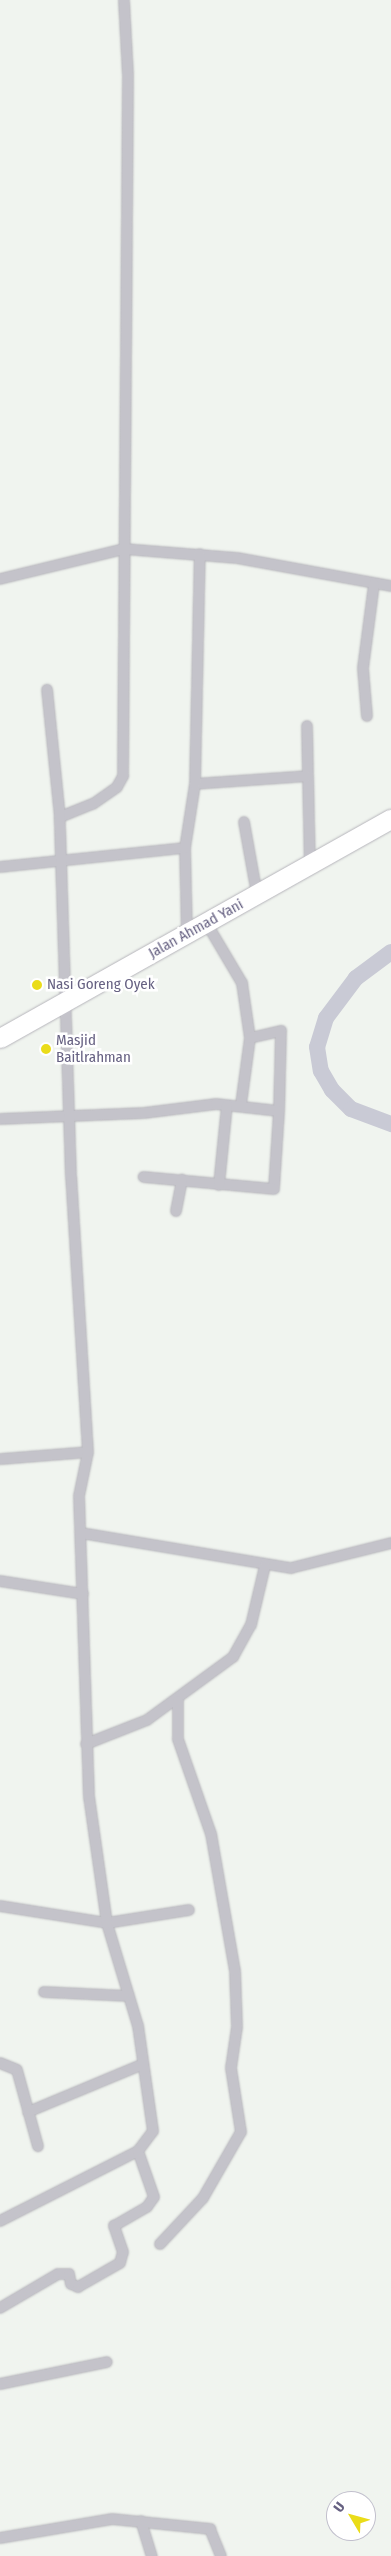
<!DOCTYPE html>
<html>
<head>
<meta charset="utf-8">
<style>
  body { margin:0 }
  #map { position:relative; width:391px; height:2556px; overflow:hidden; background:#f0f4ef; font-family:"Fira Sans Condensed",sans-serif }
  div>[style] { position:absolute }
  .river>* { height:16px; margin:-8px; padding:0 8px; transform-origin:8px; border-radius:8px; background:#c9cad5 }
  .roads { filter:drop-shadow(0 0 1px #b6b5bb) drop-shadow(0 0 1px #b6b5bb) }
  .street>* { height:10px; margin:-5px; padding:0 5px; transform-origin:5px; border-radius:5px; background:#c4c3ca }
  .highway>* { height:19px; margin:-9.5px; padding:0 9.5px; transform-origin:9.5px; border-radius:9.5px; background:#fff }
  .dots>* { width:14px; height:14px; translate:-50% -50%; box-sizing:border-box; border:2px solid #fff; border-radius:50% }
  span { translate:-50% -50%; white-space:nowrap; text-align:center; line-height:1.15; -webkit-text-stroke:5px #fff; paint-order:stroke }
  .street-label { font-size:15px; color:#666182 }
  .poi-label { font-size:15px; color:#666182 }
  .left { translate:0 -50%; text-align:left }
  .north { position:absolute; left:326px; top:2491px; width:50px; height:50px; box-sizing:border-box; background:#fff; border:1px solid #c2c0cd; border-radius:50%; rotate:307deg; font-size:14px; font-weight:700; line-height:20px; text-align:center; color:#666182 }
  .north::after { content:''; display:block; margin:auto; width:18px; height:22px; background:#eadc19; clip-path:polygon(50% 0,100% 100%,50% 72%,0 100%) }
</style>
</head>
<body>
<div id="map">
  <div class="river">
    <div style="left:391px;top:952px;width:44px;rotate:143.4deg"></div>
    <div style="left:356px;top:978px;width:50px;rotate:126.9deg"></div>
    <div style="left:326px;top:1018px;width:30px;rotate:107deg"></div>
    <div style="left:317px;top:1047px;width:24px;rotate:81deg"></div>
    <div style="left:321px;top:1071px;width:22px;rotate:60deg"></div>
    <div style="left:332px;top:1090px;width:27px;rotate:45deg"></div>
    <div style="left:351px;top:1109px;width:43px;rotate:20.6deg"></div>
  </div>
  <div class="roads">
    <div class="street">
      <div style="left:0;top:579px;width:128px;rotate:-13.6deg"></div>
      <div style="left:124px;top:549px;width:113px;rotate:4.6deg"></div>
      <div style="left:237px;top:558px;width:157px;rotate:10.3deg"></div>
      <div style="left:367px;top:716px;width:48px;rotate:-94.8deg"></div>
      <div style="left:363px;top:668px;width:84px;rotate:-82.5deg"></div>
      <div style="left:307px;top:726px;width:138px;rotate:88.8deg"></div>
      <div style="left:195px;top:784px;width:113px;rotate:-4deg"></div>
      <div style="left:60px;top:817px;width:35px;rotate:-22deg"></div>
      <div style="left:93px;top:804px;width:29px;rotate:-35deg"></div>
      <div style="left:117px;top:787px;width:13px;rotate:-61deg"></div>
      <div style="left:123px;top:776px;width:701px;rotate:-89.59deg"></div>
      <div style="left:128px;top:75px;width:75px;rotate:-93.1deg"></div>
      <div style="left:244px;top:822px;width:73px;rotate:79.8deg"></div>
      <div style="left:0;top:867px;width:186px;rotate:-5.9deg"></div>
      <div style="left:207px;top:924px;width:69px;rotate:59.3deg"></div>
      <div style="left:242px;top:983px;width:56px;rotate:81.7deg"></div>
      <div style="left:250px;top:1038px;width:68px;rotate:97.7deg"></div>
      <div style="left:187px;top:935px;width:87px;rotate:-91.3deg"></div>
      <div style="left:185px;top:848px;width:65px;rotate:-81.1deg"></div>
      <div style="left:195px;top:784px;width:230px;rotate:-88.8deg"></div>
      <div style="left:250px;top:1038px;width:32px;rotate:-13deg"></div>
      <div style="left:281px;top:1031px;width:80px;rotate:91.4deg"></div>
      <div style="left:0;top:1119px;width:144px;rotate:-2.4deg"></div>
      <div style="left:144px;top:1113px;width:73px;rotate:-7.1deg"></div>
      <div style="left:216px;top:1104px;width:63px;rotate:6.3deg"></div>
      <div style="left:279px;top:1111px;width:78px;rotate:93.7deg"></div>
      <div style="left:274px;top:1189px;width:131px;rotate:-174.7deg"></div>
      <div style="left:219px;top:1185px;width:80px;rotate:-84.3deg"></div>
      <div style="left:176px;top:1211px;width:32px;rotate:-79deg"></div>
      <div style="left:0;top:1459px;width:88px;rotate:-4.5deg"></div>
      <div style="left:81px;top:1533px;width:213px;rotate:9.5deg"></div>
      <div style="left:291px;top:1568px;width:103px;rotate:-14deg"></div>
      <div style="left:0;top:1581px;width:84px;rotate:8.9deg"></div>
      <div style="left:86px;top:1744px;width:66px;rotate:-21.5deg"></div>
      <div style="left:147px;top:1720px;width:107px;rotate:-36.2deg"></div>
      <div style="left:233px;top:1657px;width:37px;rotate:-61deg"></div>
      <div style="left:251px;top:1625px;width:61px;rotate:-76.7deg"></div>
      <div style="left:0;top:1906px;width:108px;rotate:9deg"></div>
      <div style="left:107px;top:1923px;width:83px;rotate:-9deg"></div>
      <div style="left:44px;top:1992px;width:85px;rotate:2.7deg"></div>
      <div style="left:0;top:2063px;width:18px;rotate:22deg"></div>
      <div style="left:17px;top:2070px;width:79px;rotate:74.6deg"></div>
      <div style="left:28px;top:2112px;width:122px;rotate:-22.6deg"></div>
      <div style="left:0;top:2221px;width:155px;rotate:-26.9deg"></div>
      <div style="left:138px;top:2151px;width:25px;rotate:-53deg"></div>
      <div style="left:153px;top:2131px;width:106px;rotate:-98.1deg"></div>
      <div style="left:138px;top:2026px;width:108px;rotate:-106.8deg"></div>
      <div style="left:107px;top:1923px;width:127px;rotate:-98.1deg"></div>
      <div style="left:89px;top:1797px;width:301px;rotate:-91.9deg"></div>
      <div style="left:79px;top:1496px;width:45px;rotate:-78.4deg"></div>
      <div style="left:88px;top:1452px;width:276px;rotate:-93.5deg"></div>
      <div style="left:71px;top:1177px;width:360px;rotate:-91.8deg"></div>
      <div style="left:60px;top:817px;width:128px;rotate:-95.8deg"></div>
      <div style="left:160px;top:2244px;width:63px;rotate:-46.9deg"></div>
      <div style="left:203px;top:2198px;width:76px;rotate:-60.1deg"></div>
      <div style="left:241px;top:2132px;width:65px;rotate:-98.9deg"></div>
      <div style="left:231px;top:2068px;width:41px;rotate:-81.7deg"></div>
      <div style="left:237px;top:2027px;width:56px;rotate:-92deg"></div>
      <div style="left:235px;top:1971px;width:139px;rotate:-99.9deg"></div>
      <div style="left:211px;top:1834px;width:101px;rotate:-109.2deg"></div>
      <div style="left:178px;top:1739px;width:38px;rotate:-90deg"></div>
      <div style="left:0;top:2308px;width:67px;rotate:-30.4deg"></div>
      <div style="left:58px;top:2274px;width:11px"></div>
      <div style="left:69px;top:2274px;width:10px;rotate:79deg"></div>
      <div style="left:71px;top:2284px;width:8px;rotate:23deg"></div>
      <div style="left:78px;top:2287px;width:48px;rotate:-29.7deg"></div>
      <div style="left:120px;top:2263px;width:11px;rotate:-75deg"></div>
      <div style="left:123px;top:2252px;width:28px;rotate:-109deg"></div>
      <div style="left:114px;top:2226px;width:38px;rotate:-30deg"></div>
      <div style="left:147px;top:2207px;width:12px;rotate:-55deg"></div>
      <div style="left:154px;top:2197px;width:49px;rotate:-109.2deg"></div>
      <div style="left:0;top:2384px;width:109px;rotate:-11.6deg"></div>
      <div style="left:141px;top:2521px;width:37px;rotate:73deg"></div>
      <div style="left:0;top:2538px;width:114px;rotate:-9.6deg"></div>
      <div style="left:112px;top:2519px;width:99px;rotate:5.8deg"></div>
      <div style="left:210px;top:2529px;width:29px;rotate:68deg"></div>
    </div>
    <div class="highway">
      <div style="left:0;top:1038px;width:448px;rotate:-29.3deg"></div>
    </div>
  </div>
  <div class="dots">
    <div style="left:37px;top:985px;background:#eadc19"></div>
    <div style="left:46px;top:1049px;background:#eadc19"></div>
  </div>
  <div class="street-label">
    <span style="left:196px;top:929px;rotate:-29deg">Jalan Ahmad Yani</span>
  </div>
  <div class="poi-label">
    <span class="left" style="left:47px;top:985px">Nasi Goreng Oyek</span>
    <span class="left" style="left:56px;top:1049px">Masjid<br>Baitlrahman</span>
  </div>
  <div class="north">U</div>
</div>
</body>
</html>
